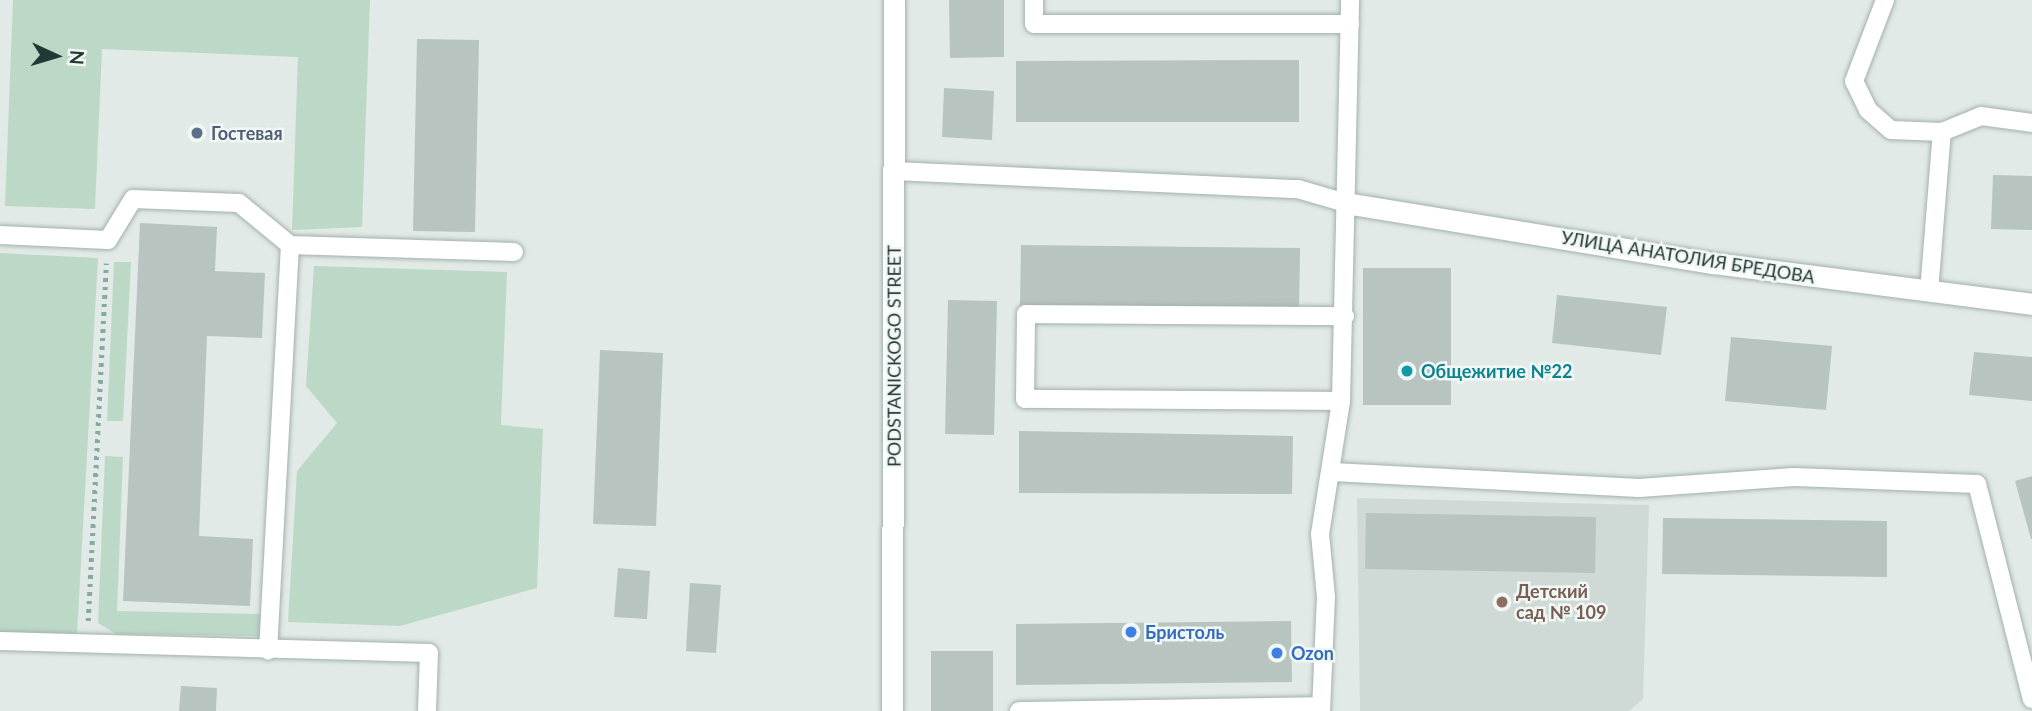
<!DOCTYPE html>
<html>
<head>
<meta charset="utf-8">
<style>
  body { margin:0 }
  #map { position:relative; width:2032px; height:711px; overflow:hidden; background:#e1eae7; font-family:Lato,sans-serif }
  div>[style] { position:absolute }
  .built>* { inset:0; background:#cfd9d6 }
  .green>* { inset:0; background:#bcd9c7 }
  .building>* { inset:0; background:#b7c4c0 }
  .path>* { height:4.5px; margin-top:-2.25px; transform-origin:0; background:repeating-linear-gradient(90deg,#84aaa2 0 3.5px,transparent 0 8.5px) }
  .roads { filter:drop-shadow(0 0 2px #a4b1ae) drop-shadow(0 0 2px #a4b1ae) }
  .service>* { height:18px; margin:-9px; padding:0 9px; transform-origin:9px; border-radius:9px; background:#fff }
  .minor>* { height:21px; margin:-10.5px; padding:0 10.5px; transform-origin:10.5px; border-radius:10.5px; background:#fff }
  .dots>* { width:19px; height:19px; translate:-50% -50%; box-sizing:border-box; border:4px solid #f1f7f4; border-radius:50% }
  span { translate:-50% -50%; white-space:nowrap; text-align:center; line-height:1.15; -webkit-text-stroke:5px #f1f7f4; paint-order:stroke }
  .service-label { font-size:18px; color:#4e5e75; font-weight:700 }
  .left { translate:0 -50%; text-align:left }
  .street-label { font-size:18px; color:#233935 }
  .culture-label { font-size:18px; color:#0d838f; font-weight:700 }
  .education-label { font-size:18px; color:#785e54; font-weight:700 }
  .shop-label { font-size:18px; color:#366cbe; font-weight:700 }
  .north { position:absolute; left:21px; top:21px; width:70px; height:70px; -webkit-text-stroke:5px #f1f7f4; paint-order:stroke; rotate:94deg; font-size:19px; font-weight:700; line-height:28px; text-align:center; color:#233935 }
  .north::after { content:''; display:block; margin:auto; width:24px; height:32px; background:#233935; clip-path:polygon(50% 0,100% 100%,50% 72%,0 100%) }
</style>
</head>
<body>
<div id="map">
  <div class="built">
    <div style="clip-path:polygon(1357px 498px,1649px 505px,1643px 699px,1629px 711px,1360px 711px)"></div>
  </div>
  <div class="green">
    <div style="clip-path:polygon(13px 0,370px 0,362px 227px,292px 230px,298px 57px,102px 49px,95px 209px,5px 206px)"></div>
    <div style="clip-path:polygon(0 253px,98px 258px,77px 634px,0 632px)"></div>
    <div style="clip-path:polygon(114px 262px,131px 262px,123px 421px,107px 421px)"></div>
    <div style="clip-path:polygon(314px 266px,507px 272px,501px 425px,543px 429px,537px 588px,400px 626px,288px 622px,297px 471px,337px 423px,306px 386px)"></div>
    <div style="clip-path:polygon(105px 456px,123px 457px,117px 611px,261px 614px,261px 636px,116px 634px,98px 623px)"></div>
  </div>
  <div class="building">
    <div style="clip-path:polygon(949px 0,1004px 0,1004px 57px,950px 58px)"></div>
    <div style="clip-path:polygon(417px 39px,479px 40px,475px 232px,413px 231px)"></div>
    <div style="clip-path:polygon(1299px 60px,1299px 122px,1016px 122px,1016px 61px)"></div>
    <div style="clip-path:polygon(944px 88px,994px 91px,992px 140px,942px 137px)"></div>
    <div style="clip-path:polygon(1993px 175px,2032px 176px,2032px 230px,1991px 229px)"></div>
    <div style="clip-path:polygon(140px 223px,217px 227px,215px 271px,265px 273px,262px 338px,207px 336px,199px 536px,253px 539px,250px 606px,123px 601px)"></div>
    <div style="clip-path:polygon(1021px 245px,1300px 248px,1299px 311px,1020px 307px)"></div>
    <div style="clip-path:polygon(1363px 268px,1451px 268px,1451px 405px,1363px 405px)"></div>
    <div style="clip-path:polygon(1557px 295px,1667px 307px,1661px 355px,1552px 343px)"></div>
    <div style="clip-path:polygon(948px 300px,997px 301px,994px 435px,945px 434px)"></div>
    <div style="clip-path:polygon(1731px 337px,1832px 346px,1826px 410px,1725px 401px)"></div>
    <div style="clip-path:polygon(600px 350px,663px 353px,656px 526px,593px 524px)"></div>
    <div style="clip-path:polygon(1974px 352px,2032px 357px,2032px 401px,1969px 395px)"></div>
    <div style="clip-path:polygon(1019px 431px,1293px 436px,1292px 494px,1019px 493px)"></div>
    <div style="clip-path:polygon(2032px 476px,2032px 539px,2031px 539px,2015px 481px)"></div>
    <div style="clip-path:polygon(1366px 513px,1596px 517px,1595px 573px,1365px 569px)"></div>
    <div style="clip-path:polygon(1663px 518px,1887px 521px,1887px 577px,1662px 574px)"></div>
    <div style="clip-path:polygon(618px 568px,650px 571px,647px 619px,614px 617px)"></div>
    <div style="clip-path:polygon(690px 583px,721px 585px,716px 653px,686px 651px)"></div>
    <div style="clip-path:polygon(1291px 621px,1292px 682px,1016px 685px,1016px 624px)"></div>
    <div style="clip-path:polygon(931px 651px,993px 651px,993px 711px,931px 711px)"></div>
    <div style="clip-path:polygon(181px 686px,217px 688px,216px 711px,179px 711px)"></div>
  </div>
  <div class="path">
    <div style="left:88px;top:621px;width:358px;rotate:-87.1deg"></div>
  </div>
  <div class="roads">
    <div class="service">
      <div style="left:1034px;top:0;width:24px;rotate:90deg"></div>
      <div style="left:1034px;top:24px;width:316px"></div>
      <div style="left:1885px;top:0;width:87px;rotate:110.9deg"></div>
      <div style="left:1854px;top:81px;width:32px;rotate:64deg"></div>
      <div style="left:1868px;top:110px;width:30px;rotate:41deg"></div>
      <div style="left:1891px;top:130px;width:51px;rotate:2.2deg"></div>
      <div style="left:894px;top:171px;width:404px;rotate:2.6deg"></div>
      <div style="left:1298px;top:189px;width:50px;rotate:16.3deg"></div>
      <div style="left:0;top:235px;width:108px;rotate:2.7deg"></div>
      <div style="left:108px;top:240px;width:48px;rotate:-58.6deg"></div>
      <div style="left:133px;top:199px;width:106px;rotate:2.2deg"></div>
      <div style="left:239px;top:203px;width:66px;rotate:39.5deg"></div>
      <div style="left:290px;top:245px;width:406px;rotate:93.1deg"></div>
      <div style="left:290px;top:245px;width:224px;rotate:1.8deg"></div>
      <div style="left:1929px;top:292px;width:161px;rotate:-85.4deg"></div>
      <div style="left:1942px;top:132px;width:42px;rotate:-22.3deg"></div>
      <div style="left:1981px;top:116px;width:51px;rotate:7.8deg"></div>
      <div style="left:1341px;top:401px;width:316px;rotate:-179.6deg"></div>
      <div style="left:1025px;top:399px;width:85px;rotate:-89.3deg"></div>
      <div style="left:1026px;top:314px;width:319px;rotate:0.4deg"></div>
      <div style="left:1333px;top:472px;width:306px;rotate:3deg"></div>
      <div style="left:1639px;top:488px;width:155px;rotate:-4.1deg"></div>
      <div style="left:1794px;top:477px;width:183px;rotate:2.2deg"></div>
      <div style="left:1977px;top:484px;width:222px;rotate:75.7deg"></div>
      <div style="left:0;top:641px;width:429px;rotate:1.6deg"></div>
      <div style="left:429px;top:653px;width:58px;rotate:92deg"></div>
      <div style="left:1019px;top:711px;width:302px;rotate:-0.9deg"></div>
      <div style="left:1321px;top:711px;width:114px;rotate:-87.5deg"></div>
      <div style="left:1326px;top:597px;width:63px;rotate:-95.4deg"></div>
      <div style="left:1320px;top:534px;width:135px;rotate:-81deg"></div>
      <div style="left:1341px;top:401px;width:401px;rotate:-88.7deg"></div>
    </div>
    <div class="minor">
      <div style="left:1346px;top:203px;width:372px;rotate:9.3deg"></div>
      <div style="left:1713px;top:263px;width:322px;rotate:7.3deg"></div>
      <div style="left:892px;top:711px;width:711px;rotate:-89.84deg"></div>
    </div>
  </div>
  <div class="dots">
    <div style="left:197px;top:133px;background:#5c6f8a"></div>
    <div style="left:1407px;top:371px;background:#0f9aa8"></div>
    <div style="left:1502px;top:602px;background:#8d6e63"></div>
    <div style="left:1131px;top:632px;background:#3f7fe0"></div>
    <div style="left:1277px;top:653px;background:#3f7fe0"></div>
  </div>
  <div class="service-label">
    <span class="left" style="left:211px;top:133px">Гостевая</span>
  </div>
  <div class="street-label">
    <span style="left:1688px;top:257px;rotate:9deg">УЛИЦА АНАТОЛИЯ БРЕДОВА</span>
    <span style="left:894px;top:356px;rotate:-90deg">PODSTANICKOGO STREET</span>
  </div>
  <div class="culture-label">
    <span class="left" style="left:1421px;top:371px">Общежитие №22</span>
  </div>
  <div class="education-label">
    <span class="left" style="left:1516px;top:602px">Детский<br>сад № 109</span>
  </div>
  <div class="shop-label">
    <span class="left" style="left:1145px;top:632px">Бристоль</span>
    <span class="left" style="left:1291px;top:653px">Ozon</span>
  </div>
  <div class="north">N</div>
</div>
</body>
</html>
